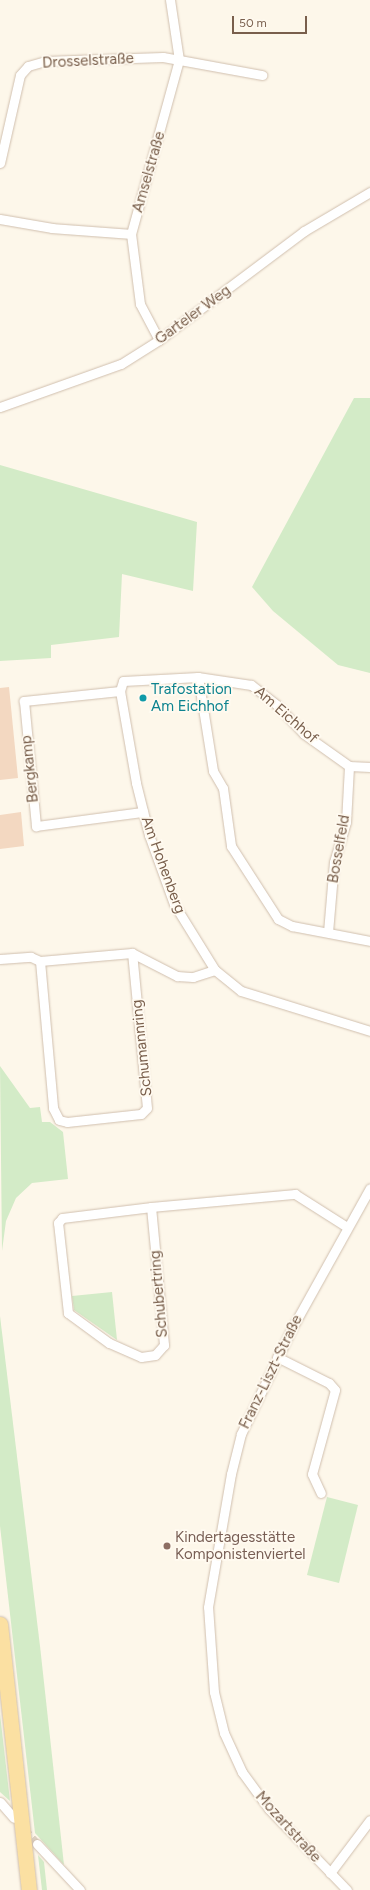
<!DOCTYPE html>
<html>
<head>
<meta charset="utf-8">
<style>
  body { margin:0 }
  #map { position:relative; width:370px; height:1890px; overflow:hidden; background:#fdf7ea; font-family:Figtree,sans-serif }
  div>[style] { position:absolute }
  .green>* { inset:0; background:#d3ebc7 }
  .building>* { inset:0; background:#f3d8c1 }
  .minor-tunnel>* { height:9px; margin-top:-4.5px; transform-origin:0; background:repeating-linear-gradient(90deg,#dcd1c2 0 9px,transparent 0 13.5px) }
  .roads { filter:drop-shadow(0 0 1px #d0bfae) drop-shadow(0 0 1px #d0bfae) }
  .minor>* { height:9px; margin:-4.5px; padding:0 4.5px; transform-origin:4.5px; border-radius:4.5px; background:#fff }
  .primary>* { height:15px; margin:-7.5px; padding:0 7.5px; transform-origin:7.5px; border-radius:7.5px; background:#fbe0a2 }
  .dots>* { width:11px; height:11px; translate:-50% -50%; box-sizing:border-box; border:2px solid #fffaf0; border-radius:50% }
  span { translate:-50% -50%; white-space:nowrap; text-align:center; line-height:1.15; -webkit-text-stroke:3.5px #fffaf0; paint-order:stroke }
  .street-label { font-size:15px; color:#795f4c }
  .culture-label { font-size:15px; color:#0d838f }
  .left { translate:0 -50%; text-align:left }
  .education-label { font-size:15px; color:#785e54 }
  .scale { position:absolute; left:232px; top:16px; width:75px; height:18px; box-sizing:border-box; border:2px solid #795f4c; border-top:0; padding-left:5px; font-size:12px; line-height:14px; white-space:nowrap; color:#795f4c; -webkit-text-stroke:3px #fffaf0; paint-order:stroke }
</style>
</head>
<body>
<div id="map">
  <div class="green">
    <div style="clip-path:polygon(354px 398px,370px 398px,370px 673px,338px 665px,273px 611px,252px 587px)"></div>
    <div style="clip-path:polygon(0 465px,197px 522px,193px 591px,122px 574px,119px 637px,51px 645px,51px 658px,0 661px)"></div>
    <div style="clip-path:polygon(0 1066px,30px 1108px,40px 1107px,42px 1122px,50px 1122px,63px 1132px,68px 1179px,32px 1183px,16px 1198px,6px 1221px,2px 1251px)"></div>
    <div style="clip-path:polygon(112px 1292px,117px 1340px,74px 1310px,72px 1296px)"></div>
    <div style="clip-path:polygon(0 1316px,40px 1646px,64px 1865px,35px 1833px,0 1526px)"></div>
    <div style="clip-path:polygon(327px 1497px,358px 1505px,339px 1583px,307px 1575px)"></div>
    <div style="clip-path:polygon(0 1714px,10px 1801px,0 1792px)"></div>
    <div style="clip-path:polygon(38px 1855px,44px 1862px,47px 1890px,42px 1890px)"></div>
  </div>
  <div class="building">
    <div style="clip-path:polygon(9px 687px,18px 778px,0 780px,0 688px)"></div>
    <div style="clip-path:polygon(21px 812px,24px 846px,0 849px,0 815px)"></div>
  </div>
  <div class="minor-tunnel">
    <div style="left:23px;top:1828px;width:21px;rotate:49deg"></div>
  </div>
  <div class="roads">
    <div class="minor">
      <div style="left:0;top:163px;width:90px;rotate:-77.2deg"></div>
      <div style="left:20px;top:75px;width:12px;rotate:-48deg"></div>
      <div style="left:28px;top:66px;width:18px;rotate:-16deg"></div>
      <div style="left:45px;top:61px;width:118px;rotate:-1.9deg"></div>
      <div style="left:163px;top:57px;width:101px;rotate:10.3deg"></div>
      <div style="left:0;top:219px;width:53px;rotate:9.8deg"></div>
      <div style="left:52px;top:228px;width:79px;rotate:4.3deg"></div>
      <div style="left:159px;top:340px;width:41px;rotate:-117.8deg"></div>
      <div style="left:140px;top:304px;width:71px;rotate:-97.3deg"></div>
      <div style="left:131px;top:234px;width:180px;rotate:-74.6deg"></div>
      <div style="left:179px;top:60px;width:61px;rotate:-98.5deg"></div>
      <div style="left:0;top:407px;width:128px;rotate:-19.6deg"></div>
      <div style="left:121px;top:364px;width:45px;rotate:-32.3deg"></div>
      <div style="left:159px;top:340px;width:181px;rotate:-36.9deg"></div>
      <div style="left:304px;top:231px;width:77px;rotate:-30.6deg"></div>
      <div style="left:198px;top:677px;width:95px;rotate:80.9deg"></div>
      <div style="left:213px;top:771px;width:20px;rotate:60deg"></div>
      <div style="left:223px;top:788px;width:59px;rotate:82.1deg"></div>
      <div style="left:231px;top:846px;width:87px;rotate:57.2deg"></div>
      <div style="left:278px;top:919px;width:16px;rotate:27deg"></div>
      <div style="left:292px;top:926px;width:79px;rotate:10.9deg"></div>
      <div style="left:120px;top:691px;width:97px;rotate:174.1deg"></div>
      <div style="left:24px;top:701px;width:126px;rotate:84.5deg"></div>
      <div style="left:36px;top:826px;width:108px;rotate:-7.5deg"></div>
      <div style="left:370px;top:767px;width:21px;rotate:-177deg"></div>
      <div style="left:349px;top:766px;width:55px;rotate:-144.6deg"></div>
      <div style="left:304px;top:734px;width:40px;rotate:-133deg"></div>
      <div style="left:277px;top:705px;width:33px;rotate:-142deg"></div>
      <div style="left:251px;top:685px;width:54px;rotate:-171.4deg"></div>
      <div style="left:198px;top:677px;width:75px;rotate:176.9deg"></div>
      <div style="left:123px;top:681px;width:10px;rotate:107deg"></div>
      <div style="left:120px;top:691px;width:93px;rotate:80.1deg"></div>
      <div style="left:136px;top:783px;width:54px;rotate:76deg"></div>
      <div style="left:149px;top:835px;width:73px;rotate:70.1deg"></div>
      <div style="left:174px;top:904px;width:78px;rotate:58.2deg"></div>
      <div style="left:215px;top:970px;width:33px;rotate:39deg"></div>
      <div style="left:241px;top:991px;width:135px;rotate:17.2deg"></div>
      <div style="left:328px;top:932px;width:70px;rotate:-85.1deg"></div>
      <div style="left:334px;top:862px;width:42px;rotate:-73.3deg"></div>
      <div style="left:346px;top:822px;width:56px;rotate:-86.9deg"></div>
      <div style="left:0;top:959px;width:31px;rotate:-4deg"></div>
      <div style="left:31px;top:957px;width:10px;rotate:24deg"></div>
      <div style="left:40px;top:961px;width:148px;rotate:84.9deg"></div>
      <div style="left:53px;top:1108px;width:13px;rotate:63deg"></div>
      <div style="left:59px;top:1120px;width:8px;rotate:14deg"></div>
      <div style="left:67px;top:1122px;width:74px;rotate:-6.2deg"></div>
      <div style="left:141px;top:1114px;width:8px;rotate:-45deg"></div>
      <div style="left:147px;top:1108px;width:156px;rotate:-95.5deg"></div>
      <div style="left:40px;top:961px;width:92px;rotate:-5deg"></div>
      <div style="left:132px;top:953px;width:51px;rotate:27.1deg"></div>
      <div style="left:177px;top:976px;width:16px;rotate:4deg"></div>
      <div style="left:193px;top:977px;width:23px;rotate:-18deg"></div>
      <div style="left:151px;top:1207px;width:139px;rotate:84.6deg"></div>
      <div style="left:164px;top:1345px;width:13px;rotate:132deg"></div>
      <div style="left:155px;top:1355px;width:14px;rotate:172deg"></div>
      <div style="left:141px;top:1357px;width:35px;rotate:-156deg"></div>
      <div style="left:109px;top:1343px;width:51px;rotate:-143.8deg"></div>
      <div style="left:68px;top:1313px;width:91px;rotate:-96.3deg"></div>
      <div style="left:58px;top:1223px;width:6px;rotate:-51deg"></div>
      <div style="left:62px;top:1218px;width:90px;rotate:-7deg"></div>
      <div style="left:151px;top:1207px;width:145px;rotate:-5.2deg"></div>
      <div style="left:295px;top:1194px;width:62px;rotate:32.4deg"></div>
      <div style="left:277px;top:1357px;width:58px;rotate:26.6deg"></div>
      <div style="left:329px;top:1383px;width:9px;rotate:49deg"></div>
      <div style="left:335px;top:1390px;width:87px;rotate:105.3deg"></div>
      <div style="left:312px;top:1474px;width:21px;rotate:65deg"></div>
      <div style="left:0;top:1802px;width:21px;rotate:49deg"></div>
      <div style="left:37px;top:1844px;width:63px;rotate:46.9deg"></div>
      <div style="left:330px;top:1873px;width:66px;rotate:-53deg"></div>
      <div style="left:347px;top:1890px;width:112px;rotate:-133.9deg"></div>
      <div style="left:269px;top:1809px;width:46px;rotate:-126.1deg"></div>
      <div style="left:242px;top:1772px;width:43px;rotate:-114.8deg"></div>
      <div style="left:224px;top:1733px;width:42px;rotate:-103.7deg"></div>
      <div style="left:214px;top:1692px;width:85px;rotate:-94deg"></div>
      <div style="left:208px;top:1607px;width:135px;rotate:-80.2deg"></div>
      <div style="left:231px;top:1474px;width:41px;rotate:-76deg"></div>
      <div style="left:241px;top:1434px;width:115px;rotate:-64.3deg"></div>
      <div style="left:291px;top:1330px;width:162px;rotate:-60.9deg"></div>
    </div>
    <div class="primary">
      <div style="left:0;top:1624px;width:268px;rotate:83.8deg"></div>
    </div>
  </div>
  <div class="dots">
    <div style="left:143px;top:698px;background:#0f9aa8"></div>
    <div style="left:167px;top:1546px;background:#8d6e63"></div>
  </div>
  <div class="street-label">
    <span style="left:88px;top:61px;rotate:-3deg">Drosselstraße</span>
    <span style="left:149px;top:172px;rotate:-74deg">Amselstraße</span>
    <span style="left:193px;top:315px;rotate:-36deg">Garteler Weg</span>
    <span style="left:286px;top:715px;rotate:41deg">Am Eichhof</span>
    <span style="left:30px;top:769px;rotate:-96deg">Bergkamp</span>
    <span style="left:339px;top:849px;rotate:-80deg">Bosselfeld</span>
    <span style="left:163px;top:865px;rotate:70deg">Am Hohenberg</span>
    <span style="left:142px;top:1048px;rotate:-96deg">Schumannring</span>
    <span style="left:159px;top:1294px;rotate:-95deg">Schubertring</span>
    <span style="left:271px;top:1372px;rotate:-64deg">Franz-Liszt-Straße</span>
    <span style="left:288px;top:1827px;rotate:48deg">Mozartstraße</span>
  </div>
  <div class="culture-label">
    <span class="left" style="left:151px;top:698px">Trafostation<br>Am Eichhof</span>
  </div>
  <div class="education-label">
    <span class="left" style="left:175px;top:1546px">Kindertagesstätte<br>Komponistenviertel</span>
  </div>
  <div class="scale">50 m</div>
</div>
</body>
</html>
